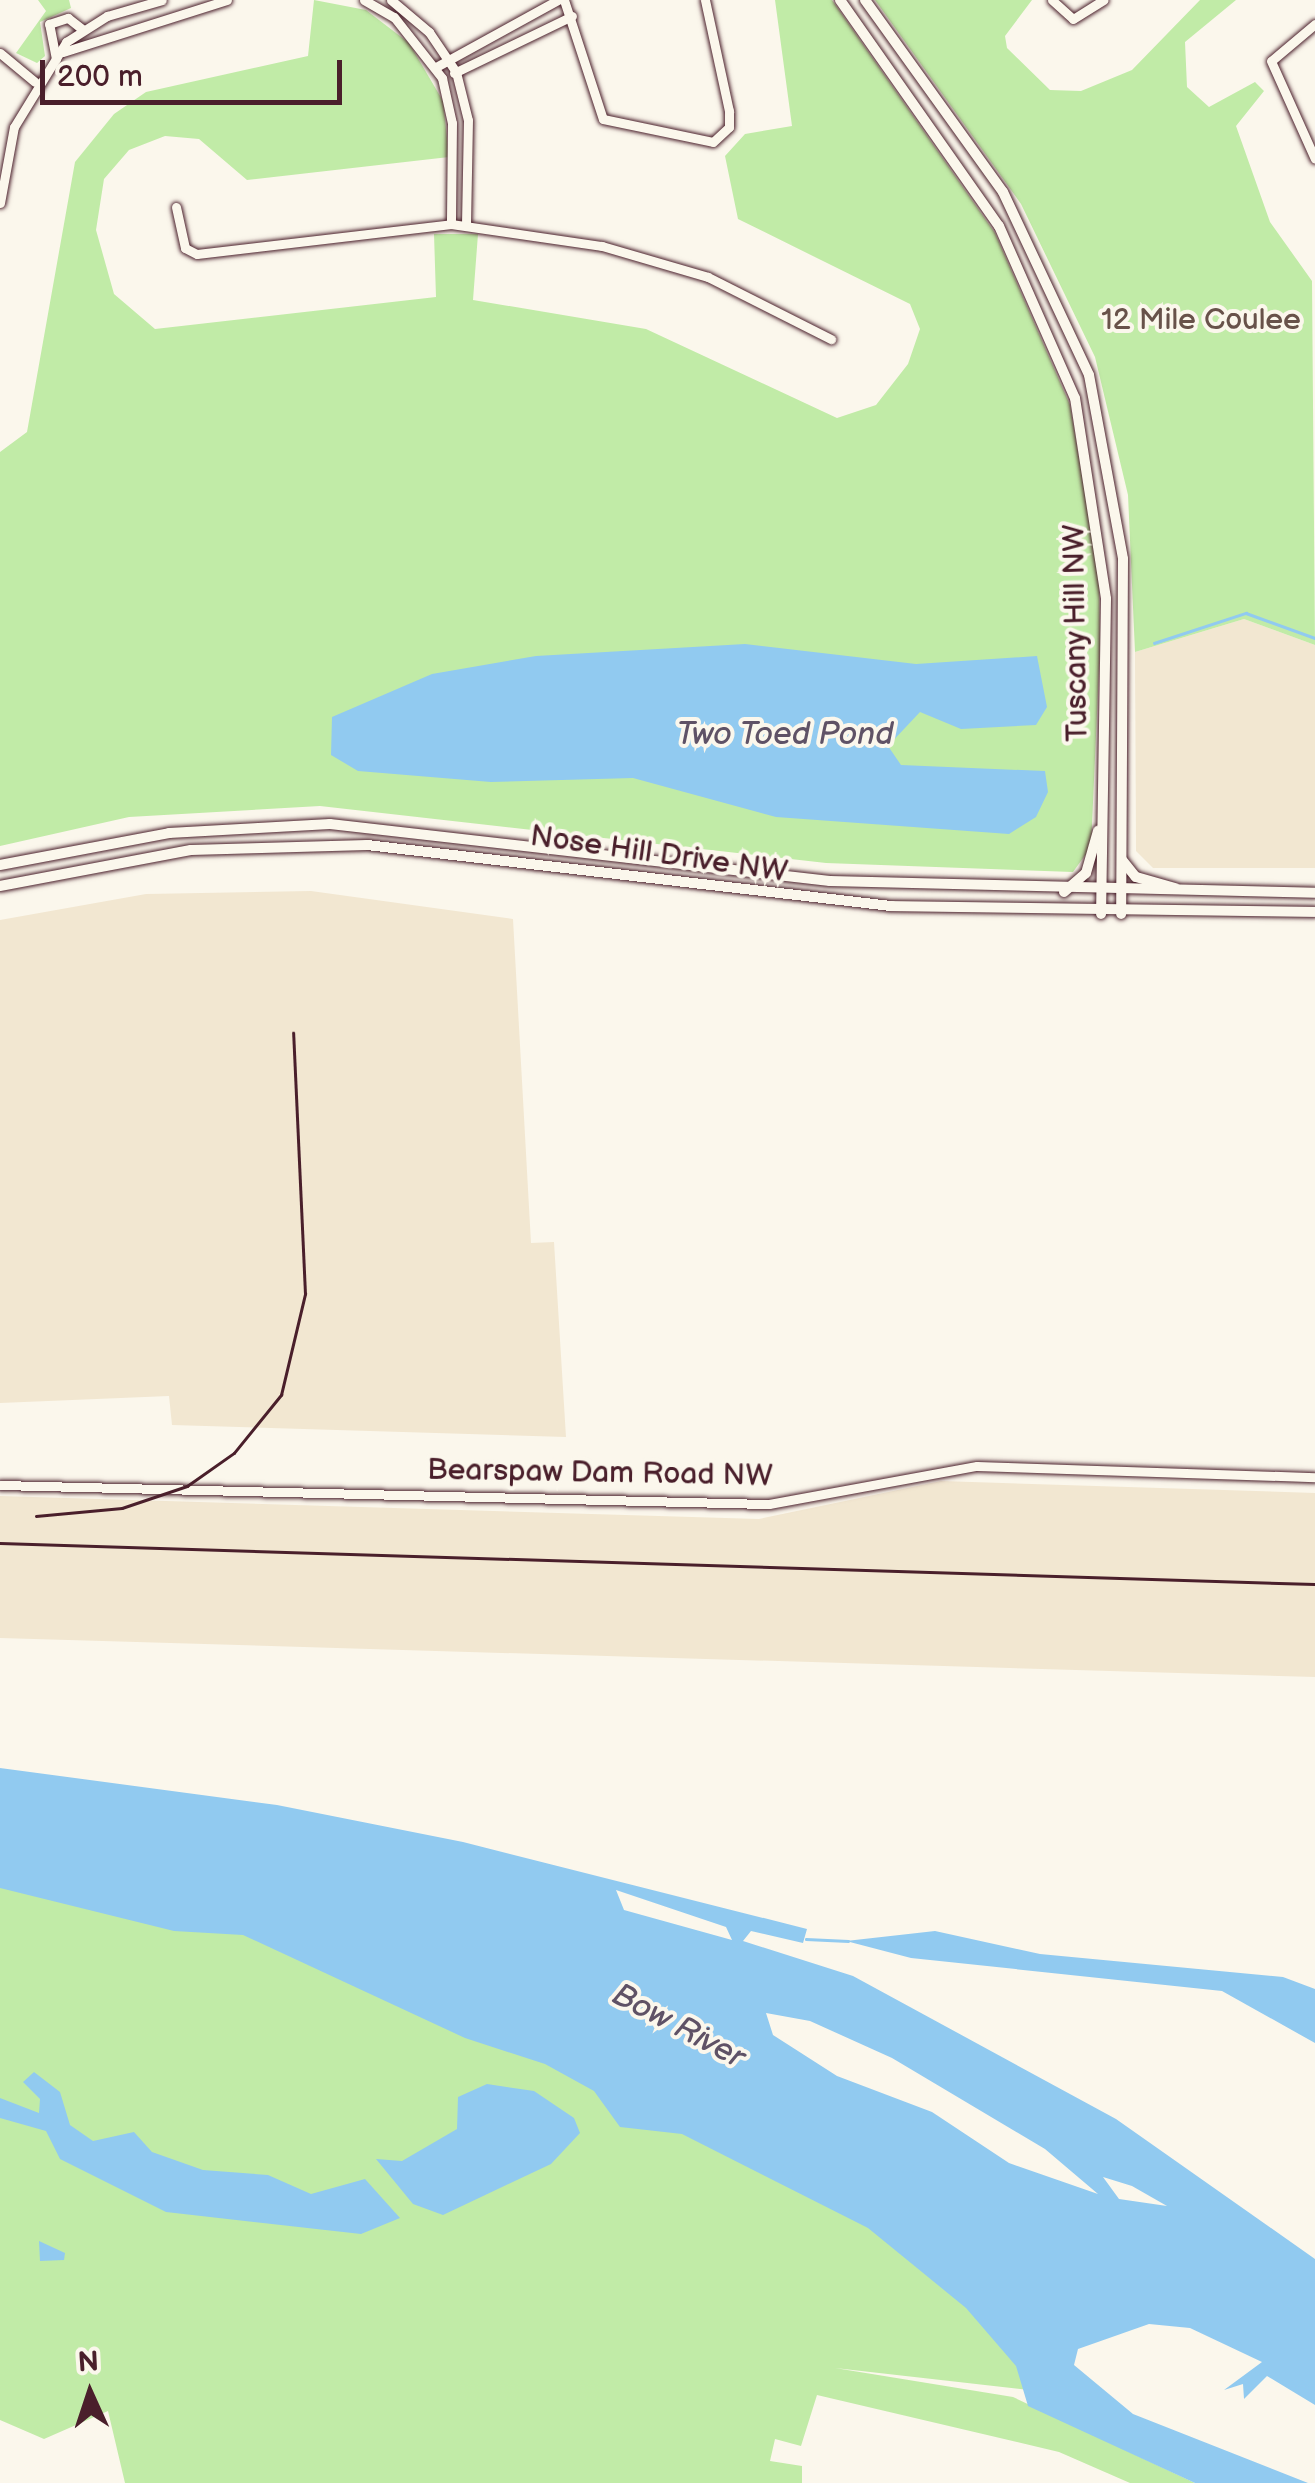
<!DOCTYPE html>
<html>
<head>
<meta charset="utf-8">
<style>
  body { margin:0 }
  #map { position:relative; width:1315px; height:2483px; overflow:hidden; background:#fbf7ec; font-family:"Balsamiq Sans",sans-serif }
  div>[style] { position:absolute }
  .built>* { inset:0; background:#f2e7d1 }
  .green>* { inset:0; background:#c1eba7 }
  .water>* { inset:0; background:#91caf0 }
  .stream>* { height:2.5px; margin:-1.25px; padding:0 1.25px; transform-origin:1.25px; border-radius:1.25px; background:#91caf0 }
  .roads { filter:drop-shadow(0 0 2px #4a1f2b) drop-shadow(0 0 2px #4a1f2b) }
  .minor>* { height:9px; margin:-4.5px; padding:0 4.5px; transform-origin:4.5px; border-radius:4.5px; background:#fbf7ec }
  .tertiary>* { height:10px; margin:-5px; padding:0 5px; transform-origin:5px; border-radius:5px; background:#fbf7ec }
  .rail>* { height:2.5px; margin:-1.25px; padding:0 1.25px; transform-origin:1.25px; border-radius:1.25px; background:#4a1f2b }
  span { translate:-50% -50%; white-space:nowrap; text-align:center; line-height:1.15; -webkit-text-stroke:8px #fbf7ec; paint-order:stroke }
  .park-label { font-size:30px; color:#68524a }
  .street-label { font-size:30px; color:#4a1f2b }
  .water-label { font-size:32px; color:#5f5266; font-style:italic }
  .north { position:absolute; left:40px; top:2343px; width:100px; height:100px; -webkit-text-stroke:8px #fbf7ec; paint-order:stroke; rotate:357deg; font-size:28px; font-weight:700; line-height:40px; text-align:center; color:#4a1f2b }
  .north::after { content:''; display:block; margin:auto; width:35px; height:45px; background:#4a1f2b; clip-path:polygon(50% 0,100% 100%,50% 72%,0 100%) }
  .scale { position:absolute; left:40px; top:60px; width:302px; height:45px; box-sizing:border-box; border:5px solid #4a1f2b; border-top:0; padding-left:12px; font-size:30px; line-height:35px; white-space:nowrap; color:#4a1f2b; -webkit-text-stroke:8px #fbf7ec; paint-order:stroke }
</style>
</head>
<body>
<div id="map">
  <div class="built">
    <div style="clip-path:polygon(1244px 619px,1315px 645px,1315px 868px,1153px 868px,1136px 851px,1135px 652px)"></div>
    <div style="clip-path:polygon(311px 891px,513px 919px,531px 1243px,554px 1242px,566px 1437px,172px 1425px,169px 1396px,0 1403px,0 920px,146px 894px)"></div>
    <div style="clip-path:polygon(941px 1481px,1315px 1493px,1315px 1677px,0 1638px,0 1496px,759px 1519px)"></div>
  </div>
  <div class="green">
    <div style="clip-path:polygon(38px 0,69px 0,71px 8px,40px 22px,45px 56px,37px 63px,16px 53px,46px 11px)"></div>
    <div style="clip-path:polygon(314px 0,366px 10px,409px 43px,443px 101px,449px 157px,247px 180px,199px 139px,165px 136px,129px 150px,104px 179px,96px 230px,114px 294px,155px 329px,436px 297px,434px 234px,478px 234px,473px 300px,646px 329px,837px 418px,876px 405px,908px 364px,920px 329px,910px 304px,738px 219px,725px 156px,745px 134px,792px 126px,775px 0,832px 0,995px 233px,1070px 405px,1099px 575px,1100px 646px,1091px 847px,1073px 872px,826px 863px,320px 806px,129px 817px,0 846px,0 452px,27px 432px,75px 162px,114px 114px,146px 92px,308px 56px)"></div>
    <div style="clip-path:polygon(875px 0,1032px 0,1005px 36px,1007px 48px,1050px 90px,1081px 91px,1132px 70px,1200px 0,1236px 0,1185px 42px,1187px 87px,1209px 107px,1255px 82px,1264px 91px,1236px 126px,1270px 222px,1312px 281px,1315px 645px,1244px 619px,1135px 652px,1128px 495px,1095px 357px,1021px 204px)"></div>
    <div style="clip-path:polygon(0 1876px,251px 1928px,565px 2063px,858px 2210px,992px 2320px,1037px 2391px,835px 2368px,1013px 2397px,1195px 2483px,1130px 2483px,1059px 2452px,817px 2395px,801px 2446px,775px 2439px,770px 2461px,802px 2466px,802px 2483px,125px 2483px,108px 2411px,44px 2439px,0 2420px)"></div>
  </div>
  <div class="water">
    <div style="clip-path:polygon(745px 644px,916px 664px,1037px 656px,1047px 707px,1036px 725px,961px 729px,920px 712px,888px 746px,901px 765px,1045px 771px,1048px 792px,1036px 817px,1009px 834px,776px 817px,633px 778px,491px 782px,358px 771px,331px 755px,332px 717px,432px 674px,536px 656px)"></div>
    <div style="clip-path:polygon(evenodd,0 1768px,277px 1805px,463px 1842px,807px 1929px,803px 1943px,751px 1931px,743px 1941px,853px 1976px,1116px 2119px,1315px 2259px,1315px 2405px,1267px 2376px,1244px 2399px,1243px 2384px,1224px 2390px,1262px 2362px,1190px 2328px,1149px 2324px,1078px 2349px,1074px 2365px,1133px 2414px,1308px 2483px,1195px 2483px,1028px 2406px,1016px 2366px,966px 2308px,868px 2228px,682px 2134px,620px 2127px,594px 2091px,545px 2064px,465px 2038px,243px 1935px,174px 1931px,0 1888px,0 1768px,616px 1890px,726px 1927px,732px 1940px,624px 1910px,616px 1890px,0 1768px,766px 2013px,810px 2021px,892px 2058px,1045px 2149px,1098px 2194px,1009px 2163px,932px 2112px,837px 2076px,773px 2035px,766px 2013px,0 1768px,1103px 2177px,1132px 2186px,1167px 2206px,1119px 2199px,1103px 2177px)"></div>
    <div style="clip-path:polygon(935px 1931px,1040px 1954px,1283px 1977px,1315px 1989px,1315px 2043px,1222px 1991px,911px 1958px,846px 1941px)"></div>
    <div style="clip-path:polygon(34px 2072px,60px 2092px,70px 2125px,93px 2141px,134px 2132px,152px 2152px,203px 2170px,268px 2175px,311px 2194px,365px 2179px,400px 2218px,361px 2234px,166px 2212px,60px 2159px,46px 2131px,0 2118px,0 2098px,39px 2113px,40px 2099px,23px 2082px)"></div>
    <div style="clip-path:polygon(487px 2084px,534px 2091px,574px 2118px,580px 2133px,551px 2164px,443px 2215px,413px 2204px,376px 2159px,402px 2161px,457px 2129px,458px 2097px)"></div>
    <div style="clip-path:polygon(39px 2241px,65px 2253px,64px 2260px,40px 2261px)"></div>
  </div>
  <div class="stream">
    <div style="left:1154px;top:643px;width:97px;rotate:-18.1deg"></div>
    <div style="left:1246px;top:613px;width:73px;rotate:19.9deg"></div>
    <div style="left:806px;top:1939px;width:42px;rotate:2.7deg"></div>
  </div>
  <div class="roads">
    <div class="minor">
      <div style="left:364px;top:0;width:34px;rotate:30deg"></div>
      <div style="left:394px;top:17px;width:78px;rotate:51.8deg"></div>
      <div style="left:442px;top:78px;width:46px;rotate:77.5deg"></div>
      <div style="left:452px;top:123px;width:101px;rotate:90.6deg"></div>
      <div style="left:391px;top:0;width:50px;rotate:40.1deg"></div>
      <div style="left:429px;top:32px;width:48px;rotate:56deg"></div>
      <div style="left:456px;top:72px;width:49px;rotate:76deg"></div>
      <div style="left:468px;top:120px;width:104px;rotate:91.1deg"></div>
      <div style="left:564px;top:0;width:125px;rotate:71.9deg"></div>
      <div style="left:603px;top:119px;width:112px;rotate:11.8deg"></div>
      <div style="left:713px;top:142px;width:22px;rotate:-43deg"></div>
      <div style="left:729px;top:127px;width:16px;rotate:-90deg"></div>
      <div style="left:729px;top:111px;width:114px;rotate:-102.2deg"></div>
      <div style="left:1052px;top:0;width:28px;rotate:42deg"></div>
      <div style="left:1073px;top:19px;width:36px;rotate:-32deg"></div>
      <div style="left:1315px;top:24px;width:57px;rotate:139.9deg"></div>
      <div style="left:1271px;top:61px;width:107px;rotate:65.8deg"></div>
      <div style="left:63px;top:52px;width:172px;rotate:-17.6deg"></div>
      <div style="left:0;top:53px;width:45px;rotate:39.6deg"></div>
      <div style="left:56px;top:59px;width:36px;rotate:-101deg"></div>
      <div style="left:49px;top:24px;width:20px;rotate:-18deg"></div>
      <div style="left:68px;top:18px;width:18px;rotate:38deg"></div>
      <div style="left:436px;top:67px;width:139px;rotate:-28.8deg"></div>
      <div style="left:454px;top:73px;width:131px;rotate:-25.8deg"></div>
      <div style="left:0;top:203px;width:77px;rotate:-79.6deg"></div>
      <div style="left:14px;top:127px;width:100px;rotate:-58.5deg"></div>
      <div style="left:66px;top:42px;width:49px;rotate:-32.4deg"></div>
      <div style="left:107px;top:16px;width:57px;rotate:-16.2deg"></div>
      <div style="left:176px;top:207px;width:42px;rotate:77.6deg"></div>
      <div style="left:185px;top:248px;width:13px;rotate:27deg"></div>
      <div style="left:197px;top:254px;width:256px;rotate:-6.7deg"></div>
      <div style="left:451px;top:224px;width:153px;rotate:8.3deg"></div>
      <div style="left:602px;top:246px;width:110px;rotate:16.3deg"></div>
      <div style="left:708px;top:277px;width:138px;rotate:26.8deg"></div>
      <div style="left:0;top:1485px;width:769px;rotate:1.42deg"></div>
      <div style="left:769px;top:1504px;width:211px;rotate:-10.4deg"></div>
      <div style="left:977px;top:1466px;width:338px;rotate:1.9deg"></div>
    </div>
    <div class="tertiary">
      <div style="left:840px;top:0;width:276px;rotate:54.9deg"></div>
      <div style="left:999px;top:226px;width:188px;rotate:66.2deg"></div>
      <div style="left:1075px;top:398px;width:203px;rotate:81.2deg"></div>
      <div style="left:1106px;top:599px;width:315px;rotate:90.9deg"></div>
      <div style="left:865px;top:0;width:236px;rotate:54.3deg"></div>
      <div style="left:1003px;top:192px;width:202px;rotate:64.8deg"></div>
      <div style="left:1089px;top:375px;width:187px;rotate:79.5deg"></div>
      <div style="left:1123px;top:559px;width:355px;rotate:90.3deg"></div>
      <div style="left:1122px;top:860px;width:22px;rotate:51deg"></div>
      <div style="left:1136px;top:877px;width:41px;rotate:15.8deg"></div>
      <div style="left:0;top:865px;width:172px;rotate:-10.7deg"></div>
      <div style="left:169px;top:833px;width:161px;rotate:-3.2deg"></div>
      <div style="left:330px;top:824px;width:503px;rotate:6.5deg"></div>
      <div style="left:830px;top:881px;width:485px;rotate:1.4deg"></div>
      <div style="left:0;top:886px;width:194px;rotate:-10.7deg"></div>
      <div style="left:191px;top:850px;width:176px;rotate:-1.6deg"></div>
      <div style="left:367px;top:845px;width:528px;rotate:6.64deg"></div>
      <div style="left:891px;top:906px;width:424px;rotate:0.8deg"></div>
      <div style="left:1064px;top:892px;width:29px;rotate:-41deg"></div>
      <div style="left:1086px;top:873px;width:44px;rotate:-74.1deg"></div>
    </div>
  </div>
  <div class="rail">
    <div style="left:36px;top:1516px;width:86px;rotate:-5.3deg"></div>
    <div style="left:122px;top:1508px;width:69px;rotate:-18.7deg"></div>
    <div style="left:187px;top:1486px;width:57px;rotate:-35.1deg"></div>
    <div style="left:234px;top:1453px;width:75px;rotate:-51deg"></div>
    <div style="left:281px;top:1395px;width:104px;rotate:-76.6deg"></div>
    <div style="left:305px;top:1294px;width:261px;rotate:-92.6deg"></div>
    <div style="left:0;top:1543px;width:1316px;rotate:1.79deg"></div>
  </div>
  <div class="park-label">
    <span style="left:1201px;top:320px">12 Mile Coulee</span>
  </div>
  <div class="street-label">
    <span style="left:1076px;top:633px;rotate:-91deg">Tuscany Hill NW</span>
    <span style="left:659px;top:854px;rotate:8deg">Nose Hill Drive NW</span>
    <span style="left:600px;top:1473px;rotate:1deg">Bearspaw Dam Road NW</span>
  </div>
  <div class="water-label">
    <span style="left:785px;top:735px">Two Toed Pond</span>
    <span style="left:678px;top:2027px;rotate:28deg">Bow River</span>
  </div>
  <div class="north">N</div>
  <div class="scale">200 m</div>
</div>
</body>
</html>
